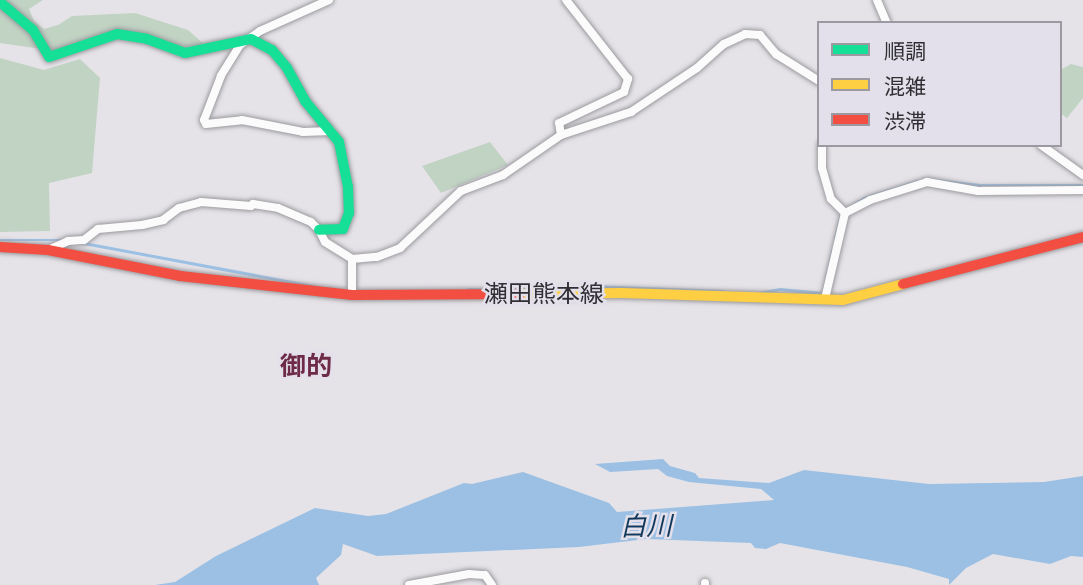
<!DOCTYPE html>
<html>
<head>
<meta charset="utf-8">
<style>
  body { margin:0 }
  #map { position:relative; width:1083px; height:585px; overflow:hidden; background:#e5e3e8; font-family:Lora,"Noto Sans JP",serif }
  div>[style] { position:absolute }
  .green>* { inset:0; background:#c1d3c3 }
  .water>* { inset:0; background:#9cc0e4 }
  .stream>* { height:2.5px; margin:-1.25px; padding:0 1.25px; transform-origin:1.25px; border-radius:1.25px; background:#9cc0e4 }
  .roads { filter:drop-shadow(0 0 2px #9b9a9e) drop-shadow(0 0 2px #9b9a9e) }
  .street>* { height:8px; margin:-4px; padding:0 4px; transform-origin:4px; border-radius:4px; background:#fbfbfc }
  .fast>* { height:10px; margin:-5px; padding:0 5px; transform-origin:5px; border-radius:5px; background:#16e098 }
  .slow>* { height:10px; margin:-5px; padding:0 5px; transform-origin:5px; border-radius:5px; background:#ffcf43 }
  .jam>* { height:10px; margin:-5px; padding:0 5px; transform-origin:5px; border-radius:5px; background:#f24e42 }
  span { translate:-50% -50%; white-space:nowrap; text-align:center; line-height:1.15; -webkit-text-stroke:5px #e4e0eb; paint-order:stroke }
  .street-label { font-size:24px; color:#302f33 }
  .neighbourhood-label { font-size:26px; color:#6e2b47; font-weight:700 }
  .water-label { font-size:26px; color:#12395b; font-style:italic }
  .legend { position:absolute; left:817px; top:21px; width:245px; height:126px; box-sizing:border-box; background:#e4e0eb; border:2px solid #9c99a1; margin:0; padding:9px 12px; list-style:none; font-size:21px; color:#302f33 }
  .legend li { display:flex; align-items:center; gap:14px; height:35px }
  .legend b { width:35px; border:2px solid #9c99a1 }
</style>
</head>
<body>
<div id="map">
  <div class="green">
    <div style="clip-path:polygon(0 0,43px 0,29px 9px,34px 21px,44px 29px,58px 25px,72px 16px,135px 13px,188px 30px,205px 45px,176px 47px,127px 33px,70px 53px,0 43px)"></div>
    <div style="clip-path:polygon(0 58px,44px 70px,80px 59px,100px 78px,92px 173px,49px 183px,50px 231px,0 232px)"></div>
    <div style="clip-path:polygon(1071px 64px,1083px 67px,1083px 98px,1067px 118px,1060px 113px,1060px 70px)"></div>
    <div style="clip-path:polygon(490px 142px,508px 165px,441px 193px,422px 166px)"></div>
  </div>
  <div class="water">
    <div style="clip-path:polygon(663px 459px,670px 466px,695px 473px,699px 478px,769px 483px,804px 470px,929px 484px,1044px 482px,1083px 476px,1083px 557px,1071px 556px,1050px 564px,993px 554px,966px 568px,949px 585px,949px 579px,907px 567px,780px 543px,766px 549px,755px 548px,751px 543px,646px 539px,579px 547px,377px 556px,343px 544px,341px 555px,316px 578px,319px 585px,155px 585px,175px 582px,216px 556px,315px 508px,368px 516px,386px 514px,464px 483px,472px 484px,523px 472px,609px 503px,617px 512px,774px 500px,761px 489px,689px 482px,667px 476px,658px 469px,610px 472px,595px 464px)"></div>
  </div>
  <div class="stream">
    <div style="left:927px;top:179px;width:53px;rotate:6.5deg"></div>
    <div style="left:980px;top:185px;width:103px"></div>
    <div style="left:851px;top:206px;width:15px;rotate:-32deg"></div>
    <div style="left:864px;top:198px;width:56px;rotate:-17.8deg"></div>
    <div style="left:835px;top:238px;width:25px;rotate:-76deg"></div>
    <div style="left:0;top:240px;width:63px"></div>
    <div style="left:84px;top:243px;width:234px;rotate:10.6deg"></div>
    <div style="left:468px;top:289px;width:31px"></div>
    <div style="left:506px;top:289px;width:83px;rotate:-2.1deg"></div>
    <div style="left:589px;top:286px;width:134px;rotate:2.1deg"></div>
    <div style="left:758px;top:293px;width:22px;rotate:-10deg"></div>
    <div style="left:780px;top:289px;width:43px;rotate:5.3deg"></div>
    <div style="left:823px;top:293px;width:43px;rotate:-77.9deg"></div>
  </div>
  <div class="roads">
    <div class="street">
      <div style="left:329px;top:0;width:76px;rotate:155.8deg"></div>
      <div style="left:260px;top:31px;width:24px;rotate:145deg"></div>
      <div style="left:240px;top:45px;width:36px;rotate:122deg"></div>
      <div style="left:221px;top:76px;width:47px;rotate:111.1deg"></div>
      <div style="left:204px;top:120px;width:4px;rotate:63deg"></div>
      <div style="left:206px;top:124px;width:36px;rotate:-6deg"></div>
      <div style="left:242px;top:120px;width:62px;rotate:11.1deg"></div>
      <div style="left:303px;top:132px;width:28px;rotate:-2deg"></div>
      <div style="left:877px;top:0;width:25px;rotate:67deg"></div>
      <div style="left:561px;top:135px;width:74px;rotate:-18.2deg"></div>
      <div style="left:631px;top:112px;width:79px;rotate:-33.7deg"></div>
      <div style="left:697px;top:68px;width:36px;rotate:-42deg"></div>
      <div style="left:724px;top:44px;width:23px;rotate:-25deg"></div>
      <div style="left:745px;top:34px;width:15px;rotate:4deg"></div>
      <div style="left:760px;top:35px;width:25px;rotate:50deg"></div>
      <div style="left:776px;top:54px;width:51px;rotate:32.1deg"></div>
      <div style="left:822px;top:145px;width:23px;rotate:90deg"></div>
      <div style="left:822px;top:168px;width:32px;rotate:74deg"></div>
      <div style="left:831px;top:199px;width:20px;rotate:45deg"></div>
      <div style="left:845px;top:213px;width:88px;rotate:103.1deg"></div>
      <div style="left:1041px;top:145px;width:52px;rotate:35.5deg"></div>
      <div style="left:845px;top:213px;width:28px;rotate:-27deg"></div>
      <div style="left:870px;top:200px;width:60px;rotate:-17.5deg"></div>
      <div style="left:927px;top:182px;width:52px;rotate:10deg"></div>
      <div style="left:978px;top:191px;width:105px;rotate:-0.5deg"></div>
      <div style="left:48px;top:250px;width:22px;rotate:-24deg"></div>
      <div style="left:68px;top:241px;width:16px;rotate:-4deg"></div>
      <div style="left:84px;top:240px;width:18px;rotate:-38deg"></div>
      <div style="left:98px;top:229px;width:44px;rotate:-5.2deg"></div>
      <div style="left:142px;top:225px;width:22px;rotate:-13deg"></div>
      <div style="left:163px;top:220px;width:20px;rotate:-37deg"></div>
      <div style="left:179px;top:208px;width:23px;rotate:-15deg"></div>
      <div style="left:201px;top:202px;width:50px;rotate:4.6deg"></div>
      <div style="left:251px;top:206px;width:3px;rotate:-45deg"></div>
      <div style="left:253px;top:204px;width:25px;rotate:9deg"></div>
      <div style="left:278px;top:208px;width:36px;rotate:23deg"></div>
      <div style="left:311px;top:222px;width:11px;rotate:45deg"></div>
      <div style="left:319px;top:230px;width:13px;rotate:63deg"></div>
      <div style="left:325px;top:242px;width:32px;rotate:32deg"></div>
      <div style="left:352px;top:259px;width:36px;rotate:90deg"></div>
      <div style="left:352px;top:259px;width:25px;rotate:-5deg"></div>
      <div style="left:377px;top:257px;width:25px;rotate:-21deg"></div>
      <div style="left:400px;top:248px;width:83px;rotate:-43.1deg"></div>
      <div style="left:461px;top:191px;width:45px;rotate:-20.9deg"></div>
      <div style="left:503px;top:175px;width:70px;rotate:-34.6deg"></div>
      <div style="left:561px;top:135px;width:12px;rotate:-99deg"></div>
      <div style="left:559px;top:123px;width:72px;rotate:-25.5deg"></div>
      <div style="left:624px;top:92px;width:14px;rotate:-73deg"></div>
      <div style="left:628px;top:79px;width:100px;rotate:-128.1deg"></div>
      <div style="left:409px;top:585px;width:61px;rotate:-10.4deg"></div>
      <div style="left:469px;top:574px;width:16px;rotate:4deg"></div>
      <div style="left:485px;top:575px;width:12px;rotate:55deg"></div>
      <div style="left:705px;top:585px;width:2px;rotate:-90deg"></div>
    </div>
    <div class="fast">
      <div style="left:0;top:2px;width:43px;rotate:40.3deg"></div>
      <div style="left:33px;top:30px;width:31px;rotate:59deg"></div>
      <div style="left:49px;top:57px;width:72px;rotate:-18.7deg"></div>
      <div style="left:117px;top:34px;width:30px;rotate:9deg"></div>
      <div style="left:147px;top:39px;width:40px;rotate:20.2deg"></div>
      <div style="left:185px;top:53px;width:67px;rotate:-12deg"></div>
      <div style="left:251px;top:39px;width:24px;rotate:28deg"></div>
      <div style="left:272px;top:50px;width:23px;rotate:50deg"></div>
      <div style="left:287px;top:68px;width:38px;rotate:61deg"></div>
      <div style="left:305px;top:101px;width:53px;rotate:50.3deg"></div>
      <div style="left:339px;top:142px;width:46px;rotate:78.7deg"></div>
      <div style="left:348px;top:187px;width:26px;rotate:88deg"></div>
      <div style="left:349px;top:213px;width:17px;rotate:111deg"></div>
      <div style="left:343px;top:229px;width:24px;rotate:178deg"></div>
    </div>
    <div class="slow">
      <div style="left:520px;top:294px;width:101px;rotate:-0.6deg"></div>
      <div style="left:621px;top:293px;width:222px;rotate:1.8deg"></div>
      <div style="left:843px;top:300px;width:62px;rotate:-14.9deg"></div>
    </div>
    <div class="jam">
      <div style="left:0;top:247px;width:48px;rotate:3.6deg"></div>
      <div style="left:48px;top:250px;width:135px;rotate:11.1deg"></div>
      <div style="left:180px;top:276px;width:173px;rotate:6.3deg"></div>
      <div style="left:352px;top:295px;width:168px;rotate:-0.3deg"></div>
      <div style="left:903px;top:284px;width:186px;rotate:-14.6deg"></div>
    </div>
  </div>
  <div class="street-label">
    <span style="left:544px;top:294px">瀬田熊本線</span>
  </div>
  <div class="neighbourhood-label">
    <span style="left:306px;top:366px">御的</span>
  </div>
  <div class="water-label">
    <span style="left:646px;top:526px;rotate:-1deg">白川</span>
  </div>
  <ul class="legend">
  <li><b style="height:9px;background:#16e098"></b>順調</li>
  <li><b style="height:9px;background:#ffcf43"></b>混雑</li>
  <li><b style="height:9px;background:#f24e42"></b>渋滞</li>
  </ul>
</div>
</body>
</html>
